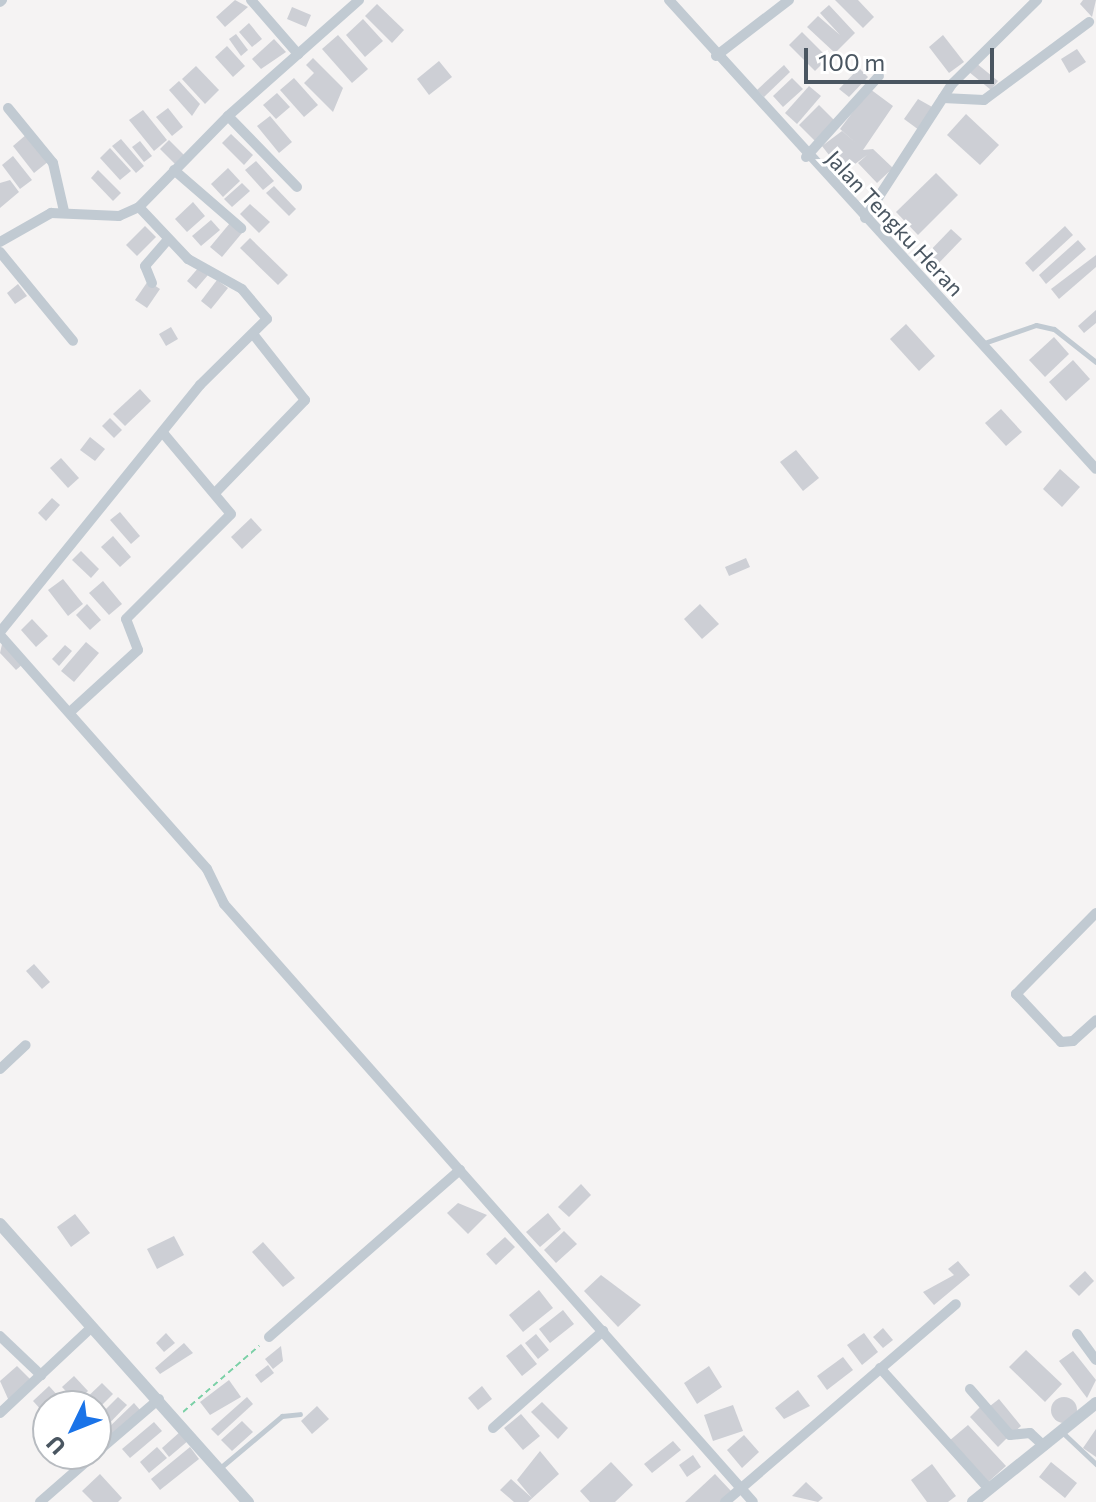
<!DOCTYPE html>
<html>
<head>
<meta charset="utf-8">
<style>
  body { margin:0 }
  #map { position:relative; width:1096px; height:1502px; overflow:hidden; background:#f5f3f3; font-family:Commissioner,sans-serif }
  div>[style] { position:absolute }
  .building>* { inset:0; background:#cdcfd5 }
  .round { border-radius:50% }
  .path>* { height:2px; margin-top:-1px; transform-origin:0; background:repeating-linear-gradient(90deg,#7ad0a6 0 6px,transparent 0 10px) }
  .service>* { height:5px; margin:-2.5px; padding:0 2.5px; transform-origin:2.5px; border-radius:2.5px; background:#c1cad2 }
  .minor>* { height:10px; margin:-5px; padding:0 5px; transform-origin:5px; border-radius:5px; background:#c1cad2 }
  .tertiary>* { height:12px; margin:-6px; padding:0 6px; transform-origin:6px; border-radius:6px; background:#c1cad2 }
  span { translate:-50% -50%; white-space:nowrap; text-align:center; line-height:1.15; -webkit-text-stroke:6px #fff; paint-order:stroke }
  .street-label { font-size:22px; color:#4a5661 }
  .north { position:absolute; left:32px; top:1390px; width:80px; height:80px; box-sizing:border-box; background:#fff; border:2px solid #b7bbc0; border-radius:50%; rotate:227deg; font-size:22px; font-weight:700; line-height:32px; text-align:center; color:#4a5661 }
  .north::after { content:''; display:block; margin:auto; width:28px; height:36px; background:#1a73e8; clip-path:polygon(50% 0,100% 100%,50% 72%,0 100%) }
  .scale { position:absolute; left:804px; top:48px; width:190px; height:36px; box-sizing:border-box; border:4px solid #4a5661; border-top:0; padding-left:10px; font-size:24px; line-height:28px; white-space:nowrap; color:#4a5661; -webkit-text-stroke:6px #fff; paint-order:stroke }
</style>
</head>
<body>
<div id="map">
  <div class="building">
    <div style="clip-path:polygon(235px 0,248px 7px,225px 27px,216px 17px)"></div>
    <div style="clip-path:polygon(835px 0,858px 0,874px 17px,863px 28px)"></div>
    <div style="clip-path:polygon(1083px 0,1096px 0,1092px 17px,1080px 4px)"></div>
    <div style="clip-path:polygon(377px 4px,404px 30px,392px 43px,365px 16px)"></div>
    <div style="clip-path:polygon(829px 5px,855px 33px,835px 53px,807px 27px,818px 16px,840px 35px,820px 13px)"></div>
    <div style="clip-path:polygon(292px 7px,311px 15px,306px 27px,287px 19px)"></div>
    <div style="clip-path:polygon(363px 19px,383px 41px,365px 57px,346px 35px)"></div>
    <div style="clip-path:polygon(249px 23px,262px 39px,252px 47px,239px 32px)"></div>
    <div style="clip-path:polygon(802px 32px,828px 58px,815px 71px,789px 45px)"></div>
    <div style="clip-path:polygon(236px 34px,248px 50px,241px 56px,229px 39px)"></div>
    <div style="clip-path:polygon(338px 35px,368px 69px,352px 83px,322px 49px)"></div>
    <div style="clip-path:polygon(943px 35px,964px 62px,949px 73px,929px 47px)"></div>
    <div style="clip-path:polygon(274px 39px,286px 52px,261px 69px,252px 59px)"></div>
    <div style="clip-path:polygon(227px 46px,245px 66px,233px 77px,215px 57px)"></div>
    <div style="clip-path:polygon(1077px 49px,1086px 62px,1069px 73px,1061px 59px)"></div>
    <div style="clip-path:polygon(313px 58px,343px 88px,333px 112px,304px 83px,314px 73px,306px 65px)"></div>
    <div style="clip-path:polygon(439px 61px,452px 77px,429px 95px,417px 79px)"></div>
    <div style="clip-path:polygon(976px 63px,998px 81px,991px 90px,969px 72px)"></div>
    <div style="clip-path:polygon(784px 65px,790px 72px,764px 97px,757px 90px)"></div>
    <div style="clip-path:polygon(196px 66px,219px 90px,205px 104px,182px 79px)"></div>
    <div style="clip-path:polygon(859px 68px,868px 77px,849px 97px,839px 89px)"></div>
    <div style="clip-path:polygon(294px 78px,318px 105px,304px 117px,280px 90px)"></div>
    <div style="clip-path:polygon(792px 78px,803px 89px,783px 107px,773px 96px)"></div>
    <div style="clip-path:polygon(179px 81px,200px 104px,192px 116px,169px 90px)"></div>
    <div style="clip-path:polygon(809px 86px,821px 96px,797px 124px,785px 113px)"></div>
    <div style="clip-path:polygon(870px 89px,893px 106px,863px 150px,873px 149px,893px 168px,877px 183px,858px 163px,867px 155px,843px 173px,822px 146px,842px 131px,856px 143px,840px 129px)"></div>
    <div style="clip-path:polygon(277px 93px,290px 107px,276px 119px,263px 105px)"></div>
    <div style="clip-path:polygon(918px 99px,934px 108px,919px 130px,904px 119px)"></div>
    <div style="clip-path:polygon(819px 105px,837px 123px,817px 143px,799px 125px)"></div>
    <div style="clip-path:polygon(168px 108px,183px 127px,172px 136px,156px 117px)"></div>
    <div style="clip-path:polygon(143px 110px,167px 140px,154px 151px,129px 120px)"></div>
    <div style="clip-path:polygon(966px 114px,999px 145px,980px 165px,947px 135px)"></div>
    <div style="clip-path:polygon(270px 116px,292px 142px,279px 153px,257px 126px)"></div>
    <div style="clip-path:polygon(27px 134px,49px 161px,34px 173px,13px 146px)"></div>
    <div style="clip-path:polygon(231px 134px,253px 155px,244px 165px,222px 143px)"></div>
    <div style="clip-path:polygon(121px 139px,144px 166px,136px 173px,112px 146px)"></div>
    <div style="clip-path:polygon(169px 140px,185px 156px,176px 165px,160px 149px)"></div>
    <div style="clip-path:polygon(140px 141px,152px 156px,144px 162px,132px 147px)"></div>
    <div style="clip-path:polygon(110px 148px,131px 171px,120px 180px,100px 158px)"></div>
    <div style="clip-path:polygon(13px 156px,32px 180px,20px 189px,2px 165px)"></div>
    <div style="clip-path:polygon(256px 161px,274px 181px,263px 190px,245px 170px)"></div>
    <div style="clip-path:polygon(228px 168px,240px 181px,223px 197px,211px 184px)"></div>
    <div style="clip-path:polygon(98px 170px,121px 193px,113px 201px,91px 178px)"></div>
    <div style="clip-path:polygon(936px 173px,958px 195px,918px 235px,896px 212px)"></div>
    <div style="clip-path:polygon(10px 180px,19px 192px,0 208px,0 183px)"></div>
    <div style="clip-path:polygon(242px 183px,250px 191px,232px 207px,224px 199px)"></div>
    <div style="clip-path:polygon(274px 186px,296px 209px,289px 216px,266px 193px)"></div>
    <div style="clip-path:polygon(193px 202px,205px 216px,187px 232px,175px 219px)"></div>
    <div style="clip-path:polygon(250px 204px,270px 222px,259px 233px,240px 214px)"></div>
    <div style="clip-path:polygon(211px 220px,220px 230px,201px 246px,192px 236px)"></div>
    <div style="clip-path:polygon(230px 223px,242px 233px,222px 257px,210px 247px)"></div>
    <div style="clip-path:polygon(145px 226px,156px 237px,137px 256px,126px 245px)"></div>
    <div style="clip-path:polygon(1065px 226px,1073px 235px,1033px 272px,1025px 263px)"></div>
    <div style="clip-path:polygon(951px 229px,962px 239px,935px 267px,924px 257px)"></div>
    <div style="clip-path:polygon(250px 238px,288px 275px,278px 285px,240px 248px)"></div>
    <div style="clip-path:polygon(1078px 240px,1086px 249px,1046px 284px,1039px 275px)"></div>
    <div style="clip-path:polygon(1096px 255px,1096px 267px,1059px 299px,1051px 289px)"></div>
    <div style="clip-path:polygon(199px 267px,208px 275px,196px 289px,187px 281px)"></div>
    <div style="clip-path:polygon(217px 280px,228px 288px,211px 309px,201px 301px)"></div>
    <div style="clip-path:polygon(148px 281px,160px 289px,147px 308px,135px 300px)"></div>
    <div style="clip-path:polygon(18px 284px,27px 296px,15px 304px,7px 293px)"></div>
    <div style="clip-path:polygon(1096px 310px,1096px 323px,1084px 333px,1078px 326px)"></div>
    <div style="clip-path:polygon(906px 324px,935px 356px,919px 371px,890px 339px)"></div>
    <div style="clip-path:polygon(171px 327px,178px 339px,166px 346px,159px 334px)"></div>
    <div style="clip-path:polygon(1054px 337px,1069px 354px,1045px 377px,1029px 360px)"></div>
    <div style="clip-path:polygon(1073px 360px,1090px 379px,1066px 401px,1049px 382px)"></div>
    <div style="clip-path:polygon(140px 389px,151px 401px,125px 426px,113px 414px)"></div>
    <div style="clip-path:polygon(1001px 409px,1022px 432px,1006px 446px,985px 423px)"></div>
    <div style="clip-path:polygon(110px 418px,122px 430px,114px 438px,102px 426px)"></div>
    <div style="clip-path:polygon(90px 437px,105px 449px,95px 461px,80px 450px)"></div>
    <div style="clip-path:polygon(796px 450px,819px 478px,803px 491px,780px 462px)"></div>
    <div style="clip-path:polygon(61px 458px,79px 478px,68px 488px,50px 468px)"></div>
    <div style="clip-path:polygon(1060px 469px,1080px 487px,1062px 507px,1043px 489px)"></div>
    <div style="clip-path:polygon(52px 498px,60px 505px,46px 521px,38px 513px)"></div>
    <div style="clip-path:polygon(120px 512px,140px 536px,131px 544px,110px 520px)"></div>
    <div style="clip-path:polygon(251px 518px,262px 530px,242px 549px,231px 537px)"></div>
    <div style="clip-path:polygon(113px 536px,131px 557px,120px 567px,101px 547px)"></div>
    <div style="clip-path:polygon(81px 551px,99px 569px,91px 578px,72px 560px)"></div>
    <div style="clip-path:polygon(746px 558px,750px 567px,729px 576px,725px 567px)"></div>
    <div style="clip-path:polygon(63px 579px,83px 604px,68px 616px,48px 590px)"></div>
    <div style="clip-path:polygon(103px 581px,122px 604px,109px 615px,89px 593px)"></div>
    <div style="clip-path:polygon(87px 604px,101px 620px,90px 630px,76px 615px)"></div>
    <div style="clip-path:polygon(700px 604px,719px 624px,702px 639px,684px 619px)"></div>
    <div style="clip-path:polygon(32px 619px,48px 636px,36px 647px,21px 630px)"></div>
    <div style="clip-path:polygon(3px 640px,24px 663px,16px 670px,0 653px)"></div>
    <div style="clip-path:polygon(86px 642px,99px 653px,74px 682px,61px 671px)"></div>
    <div style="clip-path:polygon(65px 645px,72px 651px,59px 666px,52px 659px)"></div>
    <div style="clip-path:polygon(34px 964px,50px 982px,42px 989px,26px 971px)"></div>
    <div style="clip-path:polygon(581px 1184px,591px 1195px,569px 1217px,558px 1207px)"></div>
    <div style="clip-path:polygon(458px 1203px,487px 1215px,468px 1234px,447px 1213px)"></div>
    <div style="clip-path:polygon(548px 1213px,561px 1229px,540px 1247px,526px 1232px)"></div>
    <div style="clip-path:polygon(75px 1214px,90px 1233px,71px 1247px,57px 1227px)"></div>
    <div style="clip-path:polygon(564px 1231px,577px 1244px,556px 1263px,544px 1250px)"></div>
    <div style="clip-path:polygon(174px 1236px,184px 1255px,157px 1269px,147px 1249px)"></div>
    <div style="clip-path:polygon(505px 1237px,515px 1247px,496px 1265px,486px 1254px)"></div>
    <div style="clip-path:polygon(263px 1242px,295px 1278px,283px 1287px,252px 1252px)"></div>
    <div style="clip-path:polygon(958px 1261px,970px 1275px,934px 1305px,923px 1292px,954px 1275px,948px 1269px)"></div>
    <div style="clip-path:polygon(1085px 1271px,1094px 1281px,1079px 1296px,1069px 1286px)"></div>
    <div style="clip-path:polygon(601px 1275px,641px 1305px,618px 1327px,584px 1291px)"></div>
    <div style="clip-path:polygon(539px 1290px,553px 1308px,523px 1332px,509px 1315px)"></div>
    <div style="clip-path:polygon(563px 1310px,574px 1324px,550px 1343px,539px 1329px)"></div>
    <div style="clip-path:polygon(883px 1328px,893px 1340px,883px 1348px,873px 1337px)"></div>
    <div style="clip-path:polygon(166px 1333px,175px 1343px,164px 1352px,156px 1343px)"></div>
    <div style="clip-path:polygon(864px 1333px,878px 1352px,862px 1365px,847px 1345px)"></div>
    <div style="clip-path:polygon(536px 1334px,549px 1350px,538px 1359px,525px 1343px)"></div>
    <div style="clip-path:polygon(184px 1343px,193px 1353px,160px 1374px,155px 1368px)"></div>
    <div style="clip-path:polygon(521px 1344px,537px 1364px,522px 1376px,506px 1356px)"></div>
    <div style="clip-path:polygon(281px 1346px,283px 1361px,273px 1369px,265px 1359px)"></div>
    <div style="clip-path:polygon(1026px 1350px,1062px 1384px,1045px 1402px,1009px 1367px)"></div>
    <div style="clip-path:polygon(1073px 1351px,1096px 1380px,1087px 1398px,1059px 1361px)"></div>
    <div style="clip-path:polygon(843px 1357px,853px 1370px,827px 1390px,817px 1376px)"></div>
    <div style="clip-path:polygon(268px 1365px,274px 1373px,261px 1383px,255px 1375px)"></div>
    <div style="clip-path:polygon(17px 1366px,32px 1381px,9px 1401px,0 1381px)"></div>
    <div style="clip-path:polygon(709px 1366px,722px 1387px,697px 1404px,684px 1383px)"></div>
    <div style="clip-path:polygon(74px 1376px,88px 1391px,76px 1402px,62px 1387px)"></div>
    <div style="clip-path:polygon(229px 1380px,241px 1397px,210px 1415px,200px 1402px)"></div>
    <div style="clip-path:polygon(102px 1383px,113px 1394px,96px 1411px,78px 1406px)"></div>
    <div style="clip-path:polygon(49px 1386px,59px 1397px,43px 1412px,33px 1401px)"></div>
    <div style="clip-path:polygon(482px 1386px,492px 1399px,478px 1410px,468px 1398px)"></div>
    <div style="clip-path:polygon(798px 1390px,810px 1406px,784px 1419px,775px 1408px)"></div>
    <div class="round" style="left:1051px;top:1397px;width:26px;height:26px"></div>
    <div style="clip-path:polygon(118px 1397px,127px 1405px,100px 1433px,96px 1419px)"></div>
    <div style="clip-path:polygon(247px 1397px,253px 1404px,218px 1436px,211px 1429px)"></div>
    <div style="clip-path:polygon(999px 1399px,1021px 1426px,1012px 1434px,990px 1406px)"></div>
    <div style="clip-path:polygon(542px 1402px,568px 1428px,558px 1439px,531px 1412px)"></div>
    <div style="clip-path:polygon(134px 1403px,140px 1410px,110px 1439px,104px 1432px)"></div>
    <div style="clip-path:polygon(733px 1405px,743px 1431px,713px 1441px,704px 1415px)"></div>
    <div style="clip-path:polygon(317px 1406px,329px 1419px,312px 1434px,301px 1421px)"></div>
    <div style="clip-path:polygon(980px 1407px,1008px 1437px,998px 1447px,970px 1417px)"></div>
    <div style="clip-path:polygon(521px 1414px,540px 1436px,523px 1450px,504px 1428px)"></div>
    <div style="clip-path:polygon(242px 1421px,253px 1432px,232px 1451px,221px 1440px)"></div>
    <div style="clip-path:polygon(154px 1422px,162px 1431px,130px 1458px,122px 1449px)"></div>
    <div style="clip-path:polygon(968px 1425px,1006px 1466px,986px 1484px,949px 1441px)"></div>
    <div style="clip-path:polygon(1096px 1429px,1096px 1457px,1083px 1448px)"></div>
    <div style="clip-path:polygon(181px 1431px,189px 1440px,169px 1457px,162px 1448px)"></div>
    <div style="clip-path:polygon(744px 1435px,759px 1452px,742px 1468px,727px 1450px)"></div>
    <div style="clip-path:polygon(673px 1441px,681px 1450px,652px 1473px,644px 1464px)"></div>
    <div style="clip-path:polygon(157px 1447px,167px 1458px,149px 1473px,140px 1462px)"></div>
    <div style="clip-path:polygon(190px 1447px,199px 1459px,160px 1490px,151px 1479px)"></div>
    <div style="clip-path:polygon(540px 1451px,559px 1474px,528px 1502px,514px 1502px,500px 1490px,511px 1479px,532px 1498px,517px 1480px)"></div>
    <div style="clip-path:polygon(693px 1455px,701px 1467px,687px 1477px,679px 1465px)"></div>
    <div style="clip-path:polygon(611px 1462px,633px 1485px,615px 1502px,590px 1502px,580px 1491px)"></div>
    <div style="clip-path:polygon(1051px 1462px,1077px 1483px,1065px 1498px,1039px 1477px)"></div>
    <div style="clip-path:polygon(932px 1464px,956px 1496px,948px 1502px,927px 1502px,911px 1480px)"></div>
    <div style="clip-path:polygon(100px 1474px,122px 1498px,118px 1502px,93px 1502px,82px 1491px)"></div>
    <div style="clip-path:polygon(715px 1474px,731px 1491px,720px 1502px,685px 1502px)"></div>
    <div style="clip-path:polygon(806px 1482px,823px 1498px,818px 1502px,792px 1496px)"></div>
  </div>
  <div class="path">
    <div style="left:183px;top:1412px;width:101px;rotate:-41deg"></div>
  </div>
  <div class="service">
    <div style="left:984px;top:343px;width:55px;rotate:-19.1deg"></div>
    <div style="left:1036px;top:325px;width:18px;rotate:13deg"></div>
    <div style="left:1054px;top:329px;width:53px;rotate:38.2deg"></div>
    <div style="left:1062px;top:1432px;width:47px;rotate:43.3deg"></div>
    <div style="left:220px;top:1468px;width:81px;rotate:-40deg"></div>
    <div style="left:282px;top:1416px;width:18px;rotate:-6deg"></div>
  </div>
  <div class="minor">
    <div style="left:251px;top:0;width:72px;rotate:49deg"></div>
    <div style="left:669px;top:0;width:634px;rotate:47.68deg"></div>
    <div style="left:0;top:2px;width:3px;rotate:-45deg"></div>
    <div style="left:716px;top:56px;width:92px;rotate:-37.5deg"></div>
    <div style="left:943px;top:98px;width:41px;rotate:2.8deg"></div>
    <div style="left:984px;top:100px;width:131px;rotate:-36.6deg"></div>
    <div style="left:8px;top:108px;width:71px;rotate:50.7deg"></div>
    <div style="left:53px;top:163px;width:49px;rotate:77.1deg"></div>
    <div style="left:228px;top:116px;width:99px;rotate:45.8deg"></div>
    <div style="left:806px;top:157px;width:109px;rotate:-48deg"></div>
    <div style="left:174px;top:170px;width:89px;rotate:40.9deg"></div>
    <div style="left:865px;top:218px;width:160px;rotate:-57deg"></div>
    <div style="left:952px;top:84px;width:120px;rotate:-44.7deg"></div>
    <div style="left:0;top:242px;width:59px;rotate:-29.6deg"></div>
    <div style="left:51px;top:213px;width:68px;rotate:2.5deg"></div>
    <div style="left:119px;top:216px;width:22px;rotate:-24deg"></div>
    <div style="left:139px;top:207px;width:127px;rotate:-45.6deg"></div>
    <div style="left:228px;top:116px;width:175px;rotate:-41.5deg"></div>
    <div style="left:0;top:252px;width:115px;rotate:50.6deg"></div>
    <div style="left:152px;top:283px;width:18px;rotate:-112deg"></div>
    <div style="left:145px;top:266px;width:35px;rotate:-49deg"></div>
    <div style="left:216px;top:492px;width:128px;rotate:-45.9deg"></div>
    <div style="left:305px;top:400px;width:84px;rotate:-128.2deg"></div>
    <div style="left:0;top:632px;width:318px;rotate:-51deg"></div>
    <div style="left:200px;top:385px;width:94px;rotate:-44.6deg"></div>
    <div style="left:267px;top:319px;width:39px;rotate:-130deg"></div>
    <div style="left:242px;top:289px;width:62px;rotate:-150.9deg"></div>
    <div style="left:188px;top:259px;width:71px;rotate:-133.3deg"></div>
    <div style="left:0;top:635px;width:312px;rotate:48.5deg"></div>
    <div style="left:207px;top:869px;width:39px;rotate:64deg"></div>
    <div style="left:224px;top:904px;width:798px;rotate:48.5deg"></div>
    <div style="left:70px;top:712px;width:92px;rotate:-42.4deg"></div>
    <div style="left:138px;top:650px;width:33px;rotate:-111deg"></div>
    <div style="left:126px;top:619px;width:148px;rotate:-45deg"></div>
    <div style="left:231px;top:514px;width:106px;rotate:-130deg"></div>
    <div style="left:1096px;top:913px;width:114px;rotate:134.6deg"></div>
    <div style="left:1016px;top:994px;width:66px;rotate:46.8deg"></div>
    <div style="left:1061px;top:1042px;width:12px;rotate:-5deg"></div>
    <div style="left:1073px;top:1041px;width:31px;rotate:-42deg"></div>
    <div style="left:0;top:1069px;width:35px;rotate:-43deg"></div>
    <div style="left:1077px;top:1334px;width:32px;rotate:54deg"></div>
    <div style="left:0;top:1336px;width:57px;rotate:43.6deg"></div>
    <div style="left:269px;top:1337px;width:254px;rotate:-41.2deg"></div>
    <div style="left:880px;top:1368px;width:163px;rotate:48deg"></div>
    <div style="left:970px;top:1389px;width:61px;rotate:49deg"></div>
    <div style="left:1010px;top:1435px;width:20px;rotate:-6deg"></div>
    <div style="left:1030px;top:1433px;width:19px;rotate:43deg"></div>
    <div style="left:0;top:1413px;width:126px;rotate:-43.1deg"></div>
    <div style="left:493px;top:1428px;width:147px;rotate:-41.4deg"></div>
    <div style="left:96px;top:1453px;width:83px;rotate:-40.6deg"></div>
    <div style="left:40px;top:1502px;width:73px;rotate:-41.1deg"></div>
    <div style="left:725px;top:1502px;width:304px;rotate:-40.6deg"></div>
  </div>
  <div class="tertiary">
    <div style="left:0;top:1224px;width:373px;rotate:48.3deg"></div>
    <div style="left:973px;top:1502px;width:158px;rotate:-38.8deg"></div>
  </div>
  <div class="street-label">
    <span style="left:895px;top:223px;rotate:47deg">Jalan Tengku Heran</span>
  </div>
  <div class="north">U</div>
  <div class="scale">100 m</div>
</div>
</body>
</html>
